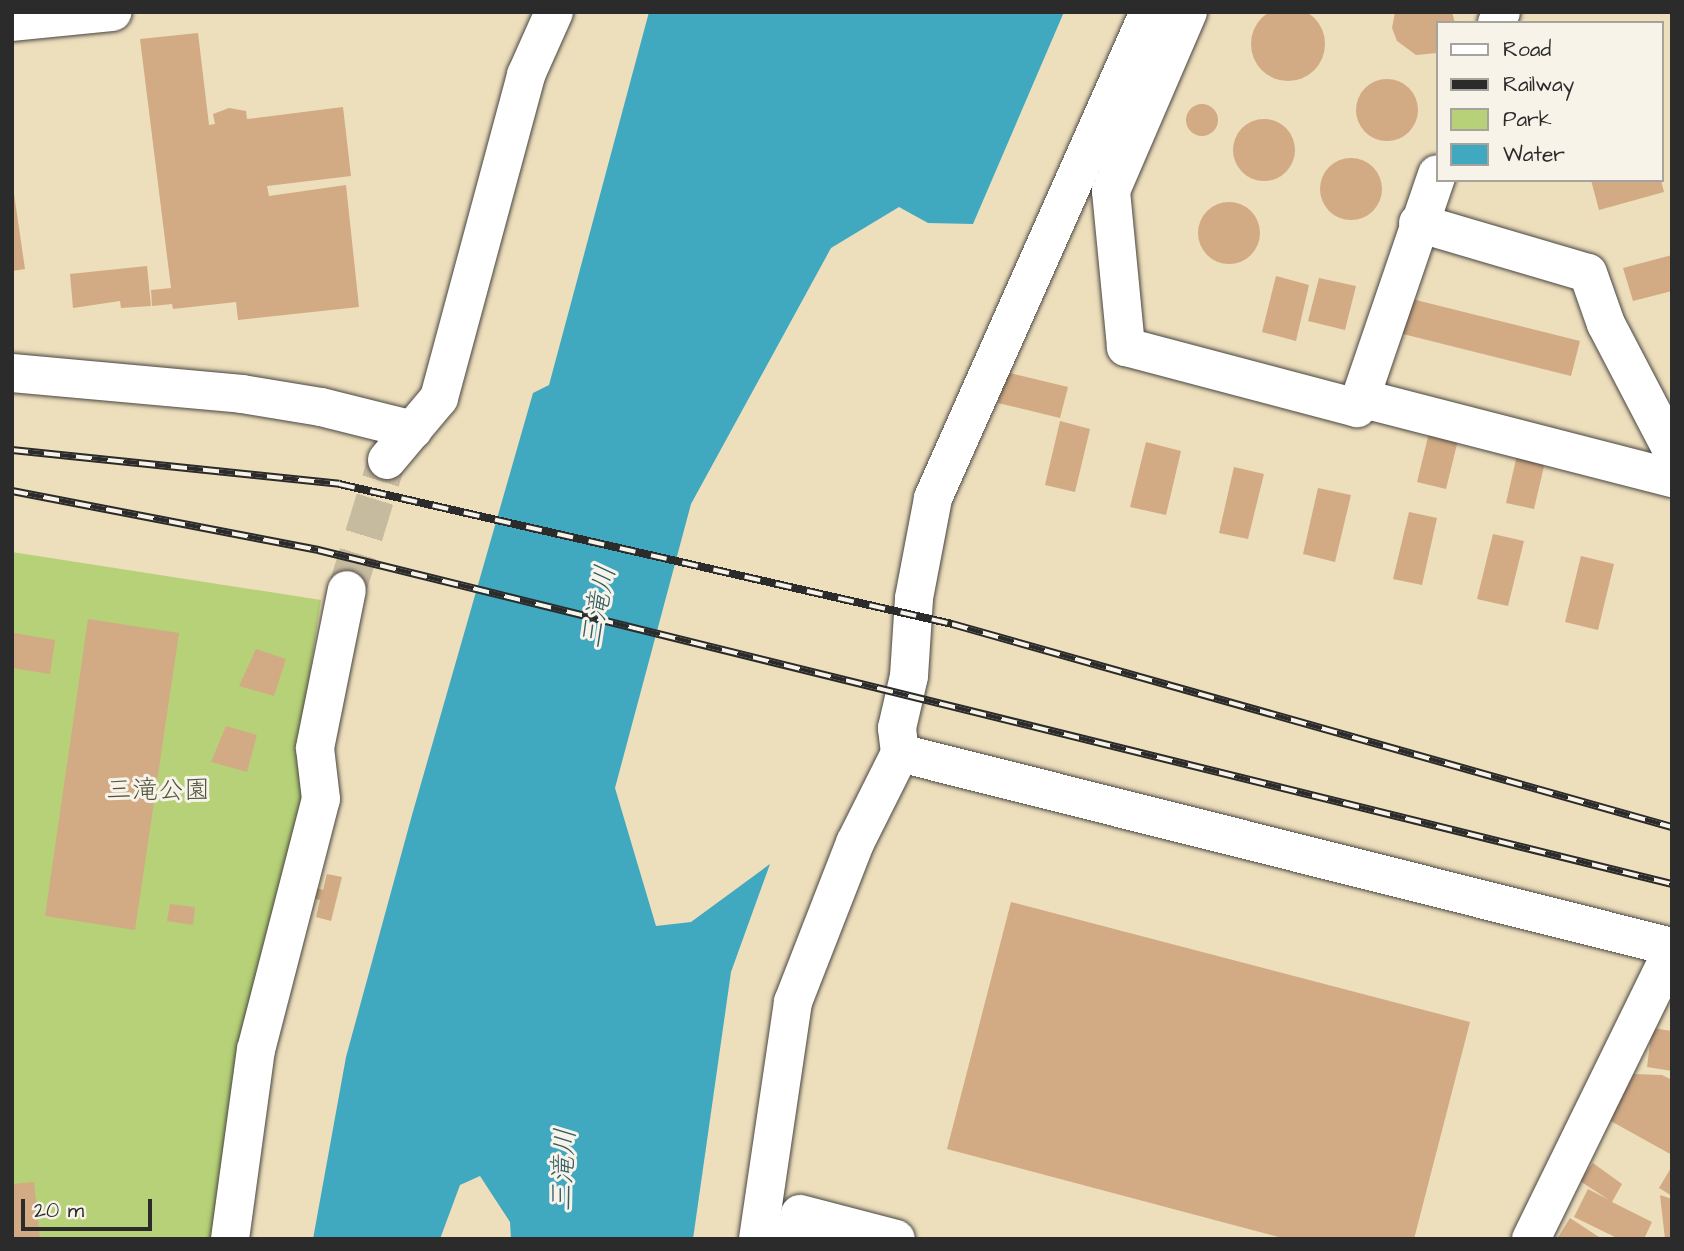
<!DOCTYPE html>
<html>
<head>
<meta charset="utf-8">
<style>
  body { margin:0 }
  #map { position:relative; width:1684px; height:1251px; overflow:hidden; background:#eddebc; font-family:"Architects Daughter","Klee One",sans-serif }
  div>[style] { position:absolute }
  .green>* { inset:0; background:#b6d177 }
  .water>* { inset:0; background:#40a9c0 }
  .building>* { inset:0; background:#d2ab85 }
  .round { border-radius:50% }
  .minor-tunnel>* { height:38px; margin-top:-19px; transform-origin:0; background:repeating-linear-gradient(90deg,#c6ba9f 0 38px,transparent 0 57px) }
  .roads { filter:drop-shadow(0 0 2px #484641) drop-shadow(0 0 2px #484641) }
  .minor>* { height:38px; margin:-19px; padding:0 19px; transform-origin:19px; border-radius:19px; background:#fff }
  .rail>* { height:8px; margin-top:-4px; transform-origin:0; background:repeating-linear-gradient(90deg,#f7f3e8 0 16px,#2b2b2b 0 32px); box-sizing:border-box; border-block:2px solid #2b2b2b }
  span { translate:-50% -50%; white-space:nowrap; text-align:center; line-height:1.15; -webkit-text-stroke:6px #f7f3e8; paint-order:stroke }
  .park-label { font-size:26px; color:#4e543e }
  .water-label { font-size:28px; color:#335d67; font-style:italic }
  .frame { position:absolute; inset:0; border:14px solid #2b2b2b; pointer-events:none }
  .legend { position:absolute; left:1436px; top:21px; width:228px; height:161px; box-sizing:border-box; background:#f7f3e8; border:2px solid #a5a39c; margin:0; padding:9px 12px; list-style:none; font-size:21px; color:#2b2b2b }
  .legend li { display:flex; align-items:center; gap:14px; height:35px }
  .legend b { width:35px; border:2px solid #a5a39c }
  .scale { position:absolute; left:21px; top:1199px; width:131px; height:32px; box-sizing:border-box; border:4px solid #2b2b2b; border-top:0; padding-left:9px; font-size:21px; line-height:24px; white-space:nowrap; color:#2b2b2b; -webkit-text-stroke:5px #f7f3e8; paint-order:stroke }
</style>
</head>
<body>
<div id="map">
  <div class="green">
    <div style="clip-path:polygon(12px 552px,321px 600px,299px 746px,305px 802px,213px 1239px,12px 1239px)"></div>
  </div>
  <div class="water">
    <div style="clip-path:polygon(649px 12px,1064px 12px,973px 224px,928px 223px,899px 207px,831px 248px,691px 504px,615px 788px,656px 926px,691px 922px,770px 864px,731px 972px,693px 1239px,511px 1239px,510px 1222px,480px 1176px,460px 1185px,440px 1239px,313px 1239px,346px 1057px,412px 815px,533px 393px,549px 385px)"></div>
  </div>
  <div class="building">
    <div class="round" style="left:1251px;top:7px;width:74px;height:74px"></div>
    <div style="clip-path:polygon(1395px 12px,1452px 12px,1455px 23px,1437px 23px,1437px 53px,1416px 55px,1397px 41px,1392px 28px)"></div>
    <div style="clip-path:polygon(198px 33px,209px 125px,215px 124px,213px 114px,229px 108px,246px 111px,247px 119px,343px 107px,351px 176px,267px 186px,269px 196px,346px 185px,359px 307px,238px 320px,236px 302px,173px 309px,172px 304px,152px 306px,151px 290px,171px 288px,140px 39px)"></div>
    <div class="round" style="left:1356px;top:79px;width:62px;height:62px"></div>
    <div class="round" style="left:1186px;top:104px;width:32px;height:32px"></div>
    <div class="round" style="left:1233px;top:119px;width:62px;height:62px"></div>
    <div class="round" style="left:1320px;top:158px;width:62px;height:62px"></div>
    <div style="clip-path:polygon(12px 180px,25px 269px,12px 271px)"></div>
    <div style="clip-path:polygon(1591px 180px,1661px 180px,1664px 192px,1599px 210px)"></div>
    <div class="round" style="left:1198px;top:202px;width:62px;height:62px"></div>
    <div style="clip-path:polygon(1672px 255px,1672px 291px,1633px 301px,1623px 268px)"></div>
    <div style="clip-path:polygon(147px 266px,151px 306px,121px 308px,120px 301px,73px 308px,70px 274px)"></div>
    <div style="clip-path:polygon(1276px 276px,1309px 285px,1296px 341px,1262px 332px)"></div>
    <div style="clip-path:polygon(1319px 278px,1356px 286px,1345px 330px,1308px 321px)"></div>
    <div style="clip-path:polygon(1408px 298px,1580px 341px,1571px 376px,1399px 333px)"></div>
    <div style="clip-path:polygon(1006px 372px,1068px 387px,1060px 418px,998px 403px)"></div>
    <div style="clip-path:polygon(1060px 421px,1090px 429px,1075px 492px,1045px 485px)"></div>
    <div style="clip-path:polygon(1429px 433px,1458px 440px,1446px 489px,1417px 482px)"></div>
    <div style="clip-path:polygon(1146px 442px,1181px 451px,1166px 515px,1130px 507px)"></div>
    <div style="clip-path:polygon(1517px 455px,1545px 462px,1534px 509px,1506px 503px)"></div>
    <div style="clip-path:polygon(1234px 467px,1264px 474px,1248px 539px,1219px 533px)"></div>
    <div style="clip-path:polygon(1318px 488px,1351px 495px,1335px 562px,1303px 554px)"></div>
    <div style="clip-path:polygon(1409px 512px,1437px 518px,1422px 585px,1393px 579px)"></div>
    <div style="clip-path:polygon(1493px 534px,1524px 541px,1508px 606px,1477px 599px)"></div>
    <div style="clip-path:polygon(1581px 556px,1614px 564px,1598px 630px,1565px 622px)"></div>
    <div style="clip-path:polygon(88px 619px,179px 633px,135px 930px,45px 916px)"></div>
    <div style="clip-path:polygon(14px 633px,55px 640px,50px 674px,12px 668px)"></div>
    <div style="clip-path:polygon(256px 649px,286px 659px,274px 696px,239px 686px)"></div>
    <div style="clip-path:polygon(226px 726px,257px 735px,247px 772px,211px 762px)"></div>
    <div style="clip-path:polygon(327px 874px,342px 877px,331px 921px,316px 917px,320px 900px,311px 898px,313px 887px,323px 890px)"></div>
    <div style="clip-path:polygon(1011px 902px,1470px 1022px,1414px 1239px,1286px 1239px,947px 1149px)"></div>
    <div style="clip-path:polygon(170px 904px,195px 907px,193px 925px,167px 921px)"></div>
    <div style="clip-path:polygon(1652px 1028px,1672px 1031px,1672px 1071px,1647px 1067px)"></div>
    <div style="clip-path:polygon(1634px 1074px,1662px 1075px,1672px 1080px,1672px 1155px,1609px 1120px)"></div>
    <div style="clip-path:polygon(1593px 1163px,1622px 1184px,1612px 1202px,1652px 1222px,1644px 1239px,1619px 1239px,1574px 1217px,1588px 1189px,1609px 1200px,1580px 1181px)"></div>
    <div style="clip-path:polygon(1672px 1166px,1672px 1196px,1659px 1188px)"></div>
    <div style="clip-path:polygon(34px 1182px,40px 1239px,12px 1239px,12px 1184px)"></div>
    <div style="clip-path:polygon(1660px 1195px,1672px 1199px,1672px 1239px,1665px 1239px)"></div>
    <div style="clip-path:polygon(1570px 1218px,1602px 1239px,1557px 1239px)"></div>
  </div>
  <div class="minor-tunnel">
    <div style="left:347px;top:590px;width:136px;rotate:-72.9deg"></div>
  </div>
  <div class="roads">
    <div class="minor">
      <div style="left:1188px;top:12px;width:195px;rotate:113.3deg"></div>
      <div style="left:1111px;top:191px;width:157px;rotate:84.5deg"></div>
      <div style="left:1126px;top:347px;width:239px;rotate:14.8deg"></div>
      <div style="left:1357px;top:408px;width:247px;rotate:-71.1deg"></div>
      <div style="left:12px;top:22px;width:101px;rotate:-5.7deg"></div>
      <div style="left:1497px;top:23px;width:12px;rotate:-70deg"></div>
      <div style="left:1418px;top:223px;width:177px;rotate:16.4deg"></div>
      <div style="left:1588px;top:273px;width:54px;rotate:70.6deg"></div>
      <div style="left:1606px;top:324px;width:142px;rotate:62.4deg"></div>
      <div style="left:12px;top:373px;width:231px;rotate:5.2deg"></div>
      <div style="left:242px;top:394px;width:80px;rotate:9.3deg"></div>
      <div style="left:321px;top:407px;width:95px;rotate:14deg"></div>
      <div style="left:1360px;top:398px;width:322px;rotate:14.4deg"></div>
      <div style="left:387px;top:460px;width:81px;rotate:-50deg"></div>
      <div style="left:439px;top:398px;width:335px;rotate:-74.9deg"></div>
      <div style="left:526px;top:75px;width:69px;rotate:-66deg"></div>
      <div style="left:900px;top:753px;width:796px;rotate:14.11deg"></div>
      <div style="left:230px;top:1239px;width:191px;rotate:-82.2deg"></div>
      <div style="left:256px;top:1050px;width:259px;rotate:-75.5deg"></div>
      <div style="left:321px;top:799px;width:51px;rotate:-96.7deg"></div>
      <div style="left:315px;top:748px;width:161px;rotate:-78.6deg"></div>
      <div style="left:758px;top:1239px;width:240px;rotate:-81.6deg"></div>
      <div style="left:793px;top:1002px;width:171px;rotate:-68.7deg"></div>
      <div style="left:855px;top:843px;width:101px;rotate:-63.4deg"></div>
      <div style="left:900px;top:753px;width:25px;rotate:-97deg"></div>
      <div style="left:897px;top:728px;width:53px;rotate:-77deg"></div>
      <div style="left:909px;top:676px;width:78px;rotate:-86.3deg"></div>
      <div style="left:914px;top:598px;width:102px;rotate:-79.2deg"></div>
      <div style="left:933px;top:498px;width:532px;rotate:-66.04deg"></div>
      <div style="left:795px;top:1239px;width:25px;rotate:-79deg"></div>
      <div style="left:800px;top:1214px;width:99px;rotate:14.6deg"></div>
      <div style="left:1531px;top:1239px;width:321px;rotate:-63.9deg"></div>
    </div>
  </div>
  <div class="rail">
    <div style="left:12px;top:450px;width:329px;rotate:5.9deg"></div>
    <div style="left:339px;top:484px;width:629px;rotate:12.86deg"></div>
    <div style="left:952px;top:624px;width:748px;rotate:15.75deg"></div>
    <div style="left:12px;top:491px;width:312px;rotate:10.9deg"></div>
    <div style="left:318px;top:550px;width:1395px;rotate:13.86deg"></div>
  </div>
  <div class="park-label">
    <span style="left:158px;top:791px">三滝公園</span>
  </div>
  <div class="water-label">
    <span style="left:599px;top:607px;rotate:-79deg">三滝川</span>
    <span style="left:564px;top:1170px;rotate:-87deg">三滝川</span>
  </div>
  <div class="frame"></div>
  <ul class="legend">
  <li><b style="height:9px;background:#fff"></b>Road</li>
  <li><b style="height:9px;background:#2b2b2b"></b>Railway</li>
  <li><b style="height:19px;background:#b6d177"></b>Park</li>
  <li><b style="height:19px;background:#40a9c0"></b>Water</li>
  </ul>
  <div class="scale">20 m</div>
</div>
</body>
</html>
